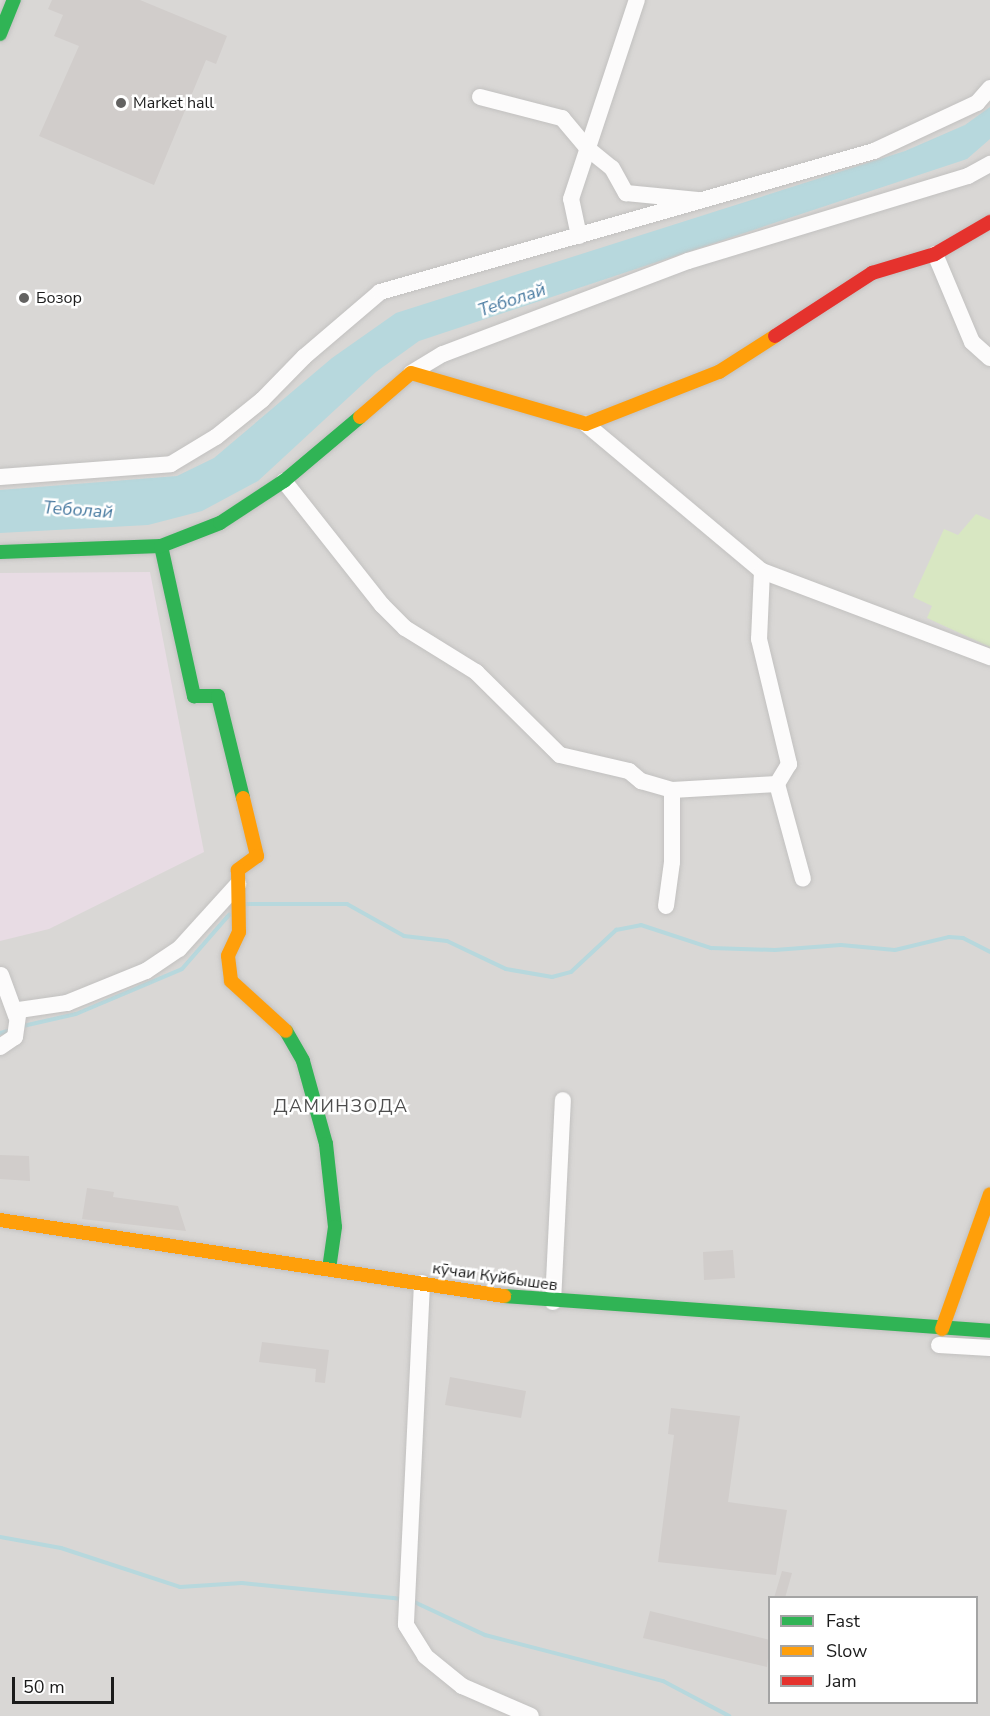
<!DOCTYPE html>
<html>
<head>
<meta charset="utf-8">
<style>
  body { margin:0 }
  #map { position:relative; width:990px; height:1716px; overflow:hidden; background:#eae7e4; font-family:"Nunito Sans",sans-serif }
  div>[style] { position:absolute }
  .residential>* { inset:0; background:#d9d7d5 }
  .industrial>* { inset:0; background:#e8dce4 }
  .grass>* { inset:0; background:#d8e7c2 }
  .water>* { inset:0; background:#b7d8dd }
  .stream>* { height:4px; margin:-2px; padding:0 2px; transform-origin:2px; border-radius:2px; background:#b7d8dd }
  .building>* { inset:0; background:#d1cdcb }
  .roads { filter:drop-shadow(0 0 2px #c2c1c0) drop-shadow(0 0 2px #c2c1c0) }
  .street>* { height:16px; margin:-8px; padding:0 8px; transform-origin:8px; border-radius:8px; background:#fcfbfb }
  .fast>* { height:14px; margin:-7px; padding:0 7px; transform-origin:7px; border-radius:7px; background:#30b455 }
  .slow>* { height:14px; margin:-7px; padding:0 7px; transform-origin:7px; border-radius:7px; background:#ff9f0a }
  .jam>* { height:14px; margin:-7px; padding:0 7px; transform-origin:7px; border-radius:7px; background:#e5322d }
  .dots>* { width:16px; height:16px; translate:-50% -50%; box-sizing:border-box; border:3px solid #fff; border-radius:50% }
  span { translate:-50% -50%; white-space:nowrap; text-align:center; line-height:1.15; -webkit-text-stroke:5px #fff; paint-order:stroke }
  .poi-label { font-size:16px; color:#1b1b1b }
  .left { translate:0 -50%; text-align:left }
  .street-label { font-size:16px; color:#1b1b1b }
  .water-label { font-size:18px; color:#487aa0; font-style:italic }
  .neighbourhood-label { font-size:18px; color:#4e4e4e; letter-spacing:1.5px }
  .legend { position:absolute; left:768px; top:1596px; width:210px; height:108px; box-sizing:border-box; background:#fff; border:2px solid #a4a4a4; margin:0; padding:8px 10px; list-style:none; font-size:18px; color:#1b1b1b }
  .legend li { display:flex; align-items:center; gap:12px; height:30px }
  .legend b { width:30px; border:2px solid #a4a4a4 }
  .scale { position:absolute; left:12px; top:1677px; width:102px; height:27px; box-sizing:border-box; border:3px solid #1b1b1b; border-top:0; padding-left:8px; font-size:18px; line-height:21px; white-space:nowrap; color:#1b1b1b; -webkit-text-stroke:4px #fff; paint-order:stroke }
</style>
</head>
<body>
<div id="map">
  <div class="residential">
    <div style="clip-path:polygon(evenodd,0 0,990px 0,990px 1716px,0 1716px,0 0,770px 1598px,976px 1598px,976px 1702px,770px 1702px,770px 1598px)"></div>
  </div>
  <div class="industrial">
    <div style="clip-path:polygon(150px 572px,204px 852px,49px 929px,0 941px,0 573px)"></div>
  </div>
  <div class="grass">
    <div style="clip-path:polygon(976px 514px,990px 520px,990px 647px,927px 618px,932px 606px,913px 597px,944px 529px,958px 535px)"></div>
  </div>
  <div class="water">
    <div style="clip-path:polygon(990px 107px,990px 139px,967px 159px,419px 341px,376px 372px,258px 481px,202px 511px,148px 525px,0 533px,0 490px,177px 476px,214px 458px,332px 358px,396px 313px,905px 151px,965px 125px)"></div>
  </div>
  <div class="stream">
    <div style="left:245px;top:904px;width:102px"></div>
    <div style="left:347px;top:904px;width:65px;rotate:29.3deg"></div>
    <div style="left:404px;top:936px;width:43px;rotate:6.6deg"></div>
    <div style="left:447px;top:941px;width:65px;rotate:25.4deg"></div>
    <div style="left:506px;top:969px;width:47px;rotate:9.9deg"></div>
    <div style="left:552px;top:977px;width:20px;rotate:-15deg"></div>
    <div style="left:571px;top:972px;width:62px;rotate:-43deg"></div>
    <div style="left:616px;top:930px;width:25px;rotate:-11deg"></div>
    <div style="left:641px;top:925px;width:74px;rotate:18.2deg"></div>
    <div style="left:711px;top:948px;width:64px;rotate:1.8deg"></div>
    <div style="left:775px;top:950px;width:66px;rotate:-4.3deg"></div>
    <div style="left:841px;top:945px;width:54px;rotate:5.3deg"></div>
    <div style="left:895px;top:950px;width:56px;rotate:-13.5deg"></div>
    <div style="left:949px;top:937px;width:14px;rotate:4deg"></div>
    <div style="left:963px;top:938px;width:30px;rotate:27deg"></div>
    <div style="left:23px;top:1026px;width:54px;rotate:-12.8deg"></div>
    <div style="left:76px;top:1014px;width:115px;rotate:-23deg"></div>
    <div style="left:182px;top:969px;width:72px;rotate:-49deg"></div>
    <div style="left:0;top:1033px;width:8px;rotate:-14deg"></div>
    <div style="left:0;top:1537px;width:62px;rotate:10.2deg"></div>
    <div style="left:61px;top:1548px;width:125px;rotate:18.1deg"></div>
    <div style="left:180px;top:1587px;width:62px;rotate:-3.7deg"></div>
    <div style="left:242px;top:1583px;width:162px;rotate:5.7deg"></div>
    <div style="left:410px;top:1600px;width:83px;rotate:25deg"></div>
    <div style="left:485px;top:1635px;width:184px;rotate:14.5deg"></div>
    <div style="left:663px;top:1681px;width:75px;rotate:27.9deg"></div>
  </div>
  <div class="building">
    <div style="clip-path:polygon(52px 0,140px 0,227px 36px,216px 64px,206px 60px,154px 185px,39px 136px,79px 46px,54px 36px,63px 15px,48px 9px)"></div>
    <div style="clip-path:polygon(0 1155px,29px 1156px,30px 1181px,0 1179px)"></div>
    <div style="clip-path:polygon(87px 1188px,114px 1192px,113px 1197px,178px 1206px,186px 1231px,82px 1219px)"></div>
    <div style="clip-path:polygon(733px 1250px,735px 1278px,704px 1280px,703px 1252px)"></div>
    <div style="clip-path:polygon(262px 1342px,329px 1350px,325px 1383px,315px 1382px,316px 1369px,259px 1362px)"></div>
    <div style="clip-path:polygon(450px 1377px,526px 1391px,521px 1418px,445px 1405px)"></div>
    <div style="clip-path:polygon(671px 1408px,740px 1416px,728px 1502px,787px 1510px,776px 1575px,658px 1562px,674px 1435px,668px 1434px)"></div>
    <div style="clip-path:polygon(782px 1571px,792px 1573px,785px 1598px,774px 1598px)"></div>
    <div style="clip-path:polygon(650px 1611px,770px 1640px,767px 1667px,643px 1638px)"></div>
  </div>
  <div class="roads">
    <div class="street">
      <div style="left:480px;top:97px;width:85px;rotate:14.4deg"></div>
      <div style="left:562px;top:118px;width:39px;rotate:50deg"></div>
      <div style="left:587px;top:148px;width:32px;rotate:39deg"></div>
      <div style="left:612px;top:168px;width:29px;rotate:61deg"></div>
      <div style="left:626px;top:193px;width:72px;rotate:5.6deg"></div>
      <div style="left:579px;top:236px;width:38px;rotate:-102deg"></div>
      <div style="left:571px;top:199px;width:210px;rotate:-71.7deg"></div>
      <div style="left:935px;top:254px;width:95px;rotate:67.2deg"></div>
      <div style="left:972px;top:342px;width:24px;rotate:42deg"></div>
      <div style="left:411px;top:373px;width:37px;rotate:-31deg"></div>
      <div style="left:443px;top:354px;width:262px;rotate:-20.8deg"></div>
      <div style="left:688px;top:261px;width:293px;rotate:-16.9deg"></div>
      <div style="left:968px;top:176px;width:25px;rotate:-29deg"></div>
      <div style="left:586px;top:424px;width:229px;rotate:39.9deg"></div>
      <div style="left:762px;top:571px;width:244px;rotate:20.7deg"></div>
      <div style="left:0;top:477px;width:171px;rotate:-4.3deg"></div>
      <div style="left:171px;top:464px;width:52px;rotate:-31deg"></div>
      <div style="left:216px;top:437px;width:59px;rotate:-38.8deg"></div>
      <div style="left:262px;top:400px;width:60px;rotate:-45.7deg"></div>
      <div style="left:304px;top:357px;width:100px;rotate:-40.5deg"></div>
      <div style="left:380px;top:292px;width:514px;rotate:-15.93deg"></div>
      <div style="left:874px;top:151px;width:114px;rotate:-25deg"></div>
      <div style="left:977px;top:103px;width:20px;rotate:-49deg"></div>
      <div style="left:284px;top:481px;width:158px;rotate:51.7deg"></div>
      <div style="left:382px;top:605px;width:33px;rotate:45deg"></div>
      <div style="left:405px;top:628px;width:84px;rotate:31.8deg"></div>
      <div style="left:476px;top:672px;width:118px;rotate:44.7deg"></div>
      <div style="left:560px;top:755px;width:71px;rotate:13.1deg"></div>
      <div style="left:629px;top:771px;width:16px;rotate:40deg"></div>
      <div style="left:641px;top:781px;width:32px;rotate:16deg"></div>
      <div style="left:672px;top:790px;width:105px;rotate:-3.3deg"></div>
      <div style="left:762px;top:571px;width:68px;rotate:92.5deg"></div>
      <div style="left:759px;top:639px;width:129px;rotate:76.5deg"></div>
      <div style="left:789px;top:764px;width:23px;rotate:121deg"></div>
      <div style="left:777px;top:784px;width:98px;rotate:74.7deg"></div>
      <div style="left:666px;top:906px;width:44px;rotate:-82.2deg"></div>
      <div style="left:672px;top:862px;width:72px;rotate:-90deg"></div>
      <div style="left:1px;top:975px;width:44px;rotate:69.9deg"></div>
      <div style="left:0;top:1047px;width:18px;rotate:-34deg"></div>
      <div style="left:15px;top:1037px;width:27px;rotate:-82deg"></div>
      <div style="left:19px;top:1010px;width:49px;rotate:-8.3deg"></div>
      <div style="left:67px;top:1003px;width:85px;rotate:-22.1deg"></div>
      <div style="left:146px;top:971px;width:40px;rotate:-34deg"></div>
      <div style="left:179px;top:949px;width:88px;rotate:-47.8deg"></div>
      <div style="left:422px;top:1283px;width:342px;rotate:92.7deg"></div>
      <div style="left:406px;top:1625px;width:36px;rotate:58deg"></div>
      <div style="left:425px;top:1656px;width:48px;rotate:39deg"></div>
      <div style="left:462px;top:1686px;width:75px;rotate:23.5deg"></div>
      <div style="left:553px;top:1302px;width:202px;rotate:-87.2deg"></div>
      <div style="left:939px;top:1345px;width:51px;rotate:3.4deg"></div>
    </div>
    <div class="fast">
      <div style="left:0;top:34px;width:37px;rotate:-68deg"></div>
      <div style="left:161px;top:546px;width:154px;rotate:77.6deg"></div>
      <div style="left:194px;top:696px;width:24px"></div>
      <div style="left:218px;top:696px;width:105px;rotate:76.2deg"></div>
      <div style="left:0;top:552px;width:161px;rotate:-2.1deg"></div>
      <div style="left:161px;top:546px;width:63px;rotate:-21.3deg"></div>
      <div style="left:220px;top:523px;width:77px;rotate:-33.3deg"></div>
      <div style="left:284px;top:481px;width:99px;rotate:-40.1deg"></div>
      <div style="left:286px;top:1031px;width:34px;rotate:60deg"></div>
      <div style="left:303px;top:1061px;width:86px;rotate:74.5deg"></div>
      <div style="left:326px;top:1144px;width:83px;rotate:83.8deg"></div>
      <div style="left:335px;top:1227px;width:42px;rotate:98.1deg"></div>
      <div style="left:504px;top:1296px;width:487px;rotate:4.1deg"></div>
    </div>
    <div class="slow">
      <div style="left:360px;top:417px;width:67px;rotate:-40.8deg"></div>
      <div style="left:411px;top:373px;width:182px;rotate:16.2deg"></div>
      <div style="left:586px;top:424px;width:143px;rotate:-21.4deg"></div>
      <div style="left:719px;top:372px;width:67px;rotate:-32.7deg"></div>
      <div style="left:243px;top:798px;width:60px;rotate:76.4deg"></div>
      <div style="left:257px;top:856px;width:24px;rotate:144deg"></div>
      <div style="left:238px;top:870px;width:62px;rotate:89.1deg"></div>
      <div style="left:239px;top:932px;width:26px;rotate:115deg"></div>
      <div style="left:228px;top:956px;width:25px;rotate:83deg"></div>
      <div style="left:231px;top:981px;width:74px;rotate:42.3deg"></div>
      <div style="left:0;top:1220px;width:510px;rotate:8.58deg"></div>
      <div style="left:942px;top:1329px;width:143px;rotate:-70.4deg"></div>
    </div>
    <div class="jam">
      <div style="left:775px;top:336px;width:116px;rotate:-33deg"></div>
      <div style="left:872px;top:273px;width:66px;rotate:-16.8deg"></div>
      <div style="left:935px;top:254px;width:64px;rotate:-30.2deg"></div>
    </div>
  </div>
  <div class="dots">
    <div style="left:121px;top:103px;background:#636261"></div>
    <div style="left:24px;top:298px;background:#636261"></div>
  </div>
  <div class="poi-label">
    <span class="left" style="left:133px;top:103px">Market hall</span>
    <span class="left" style="left:36px;top:298px">Бозор</span>
  </div>
  <div class="street-label">
    <span style="left:495px;top:1277px;rotate:8deg">кӯчаи Куйбышев</span>
  </div>
  <div class="water-label">
    <span style="left:512px;top:300px;rotate:-19deg">Теболай</span>
    <span style="left:78px;top:510px;rotate:4deg">Теболай</span>
  </div>
  <div class="neighbourhood-label">
    <span style="left:341px;top:1106px">ДАМИНЗОДА</span>
  </div>
  <ul class="legend">
  <li><b style="height:8px;background:#30b455"></b>Fast</li>
  <li><b style="height:8px;background:#ff9f0a"></b>Slow</li>
  <li><b style="height:8px;background:#e5322d"></b>Jam</li>
  </ul>
  <div class="scale">50 m</div>
</div>
</body>
</html>
